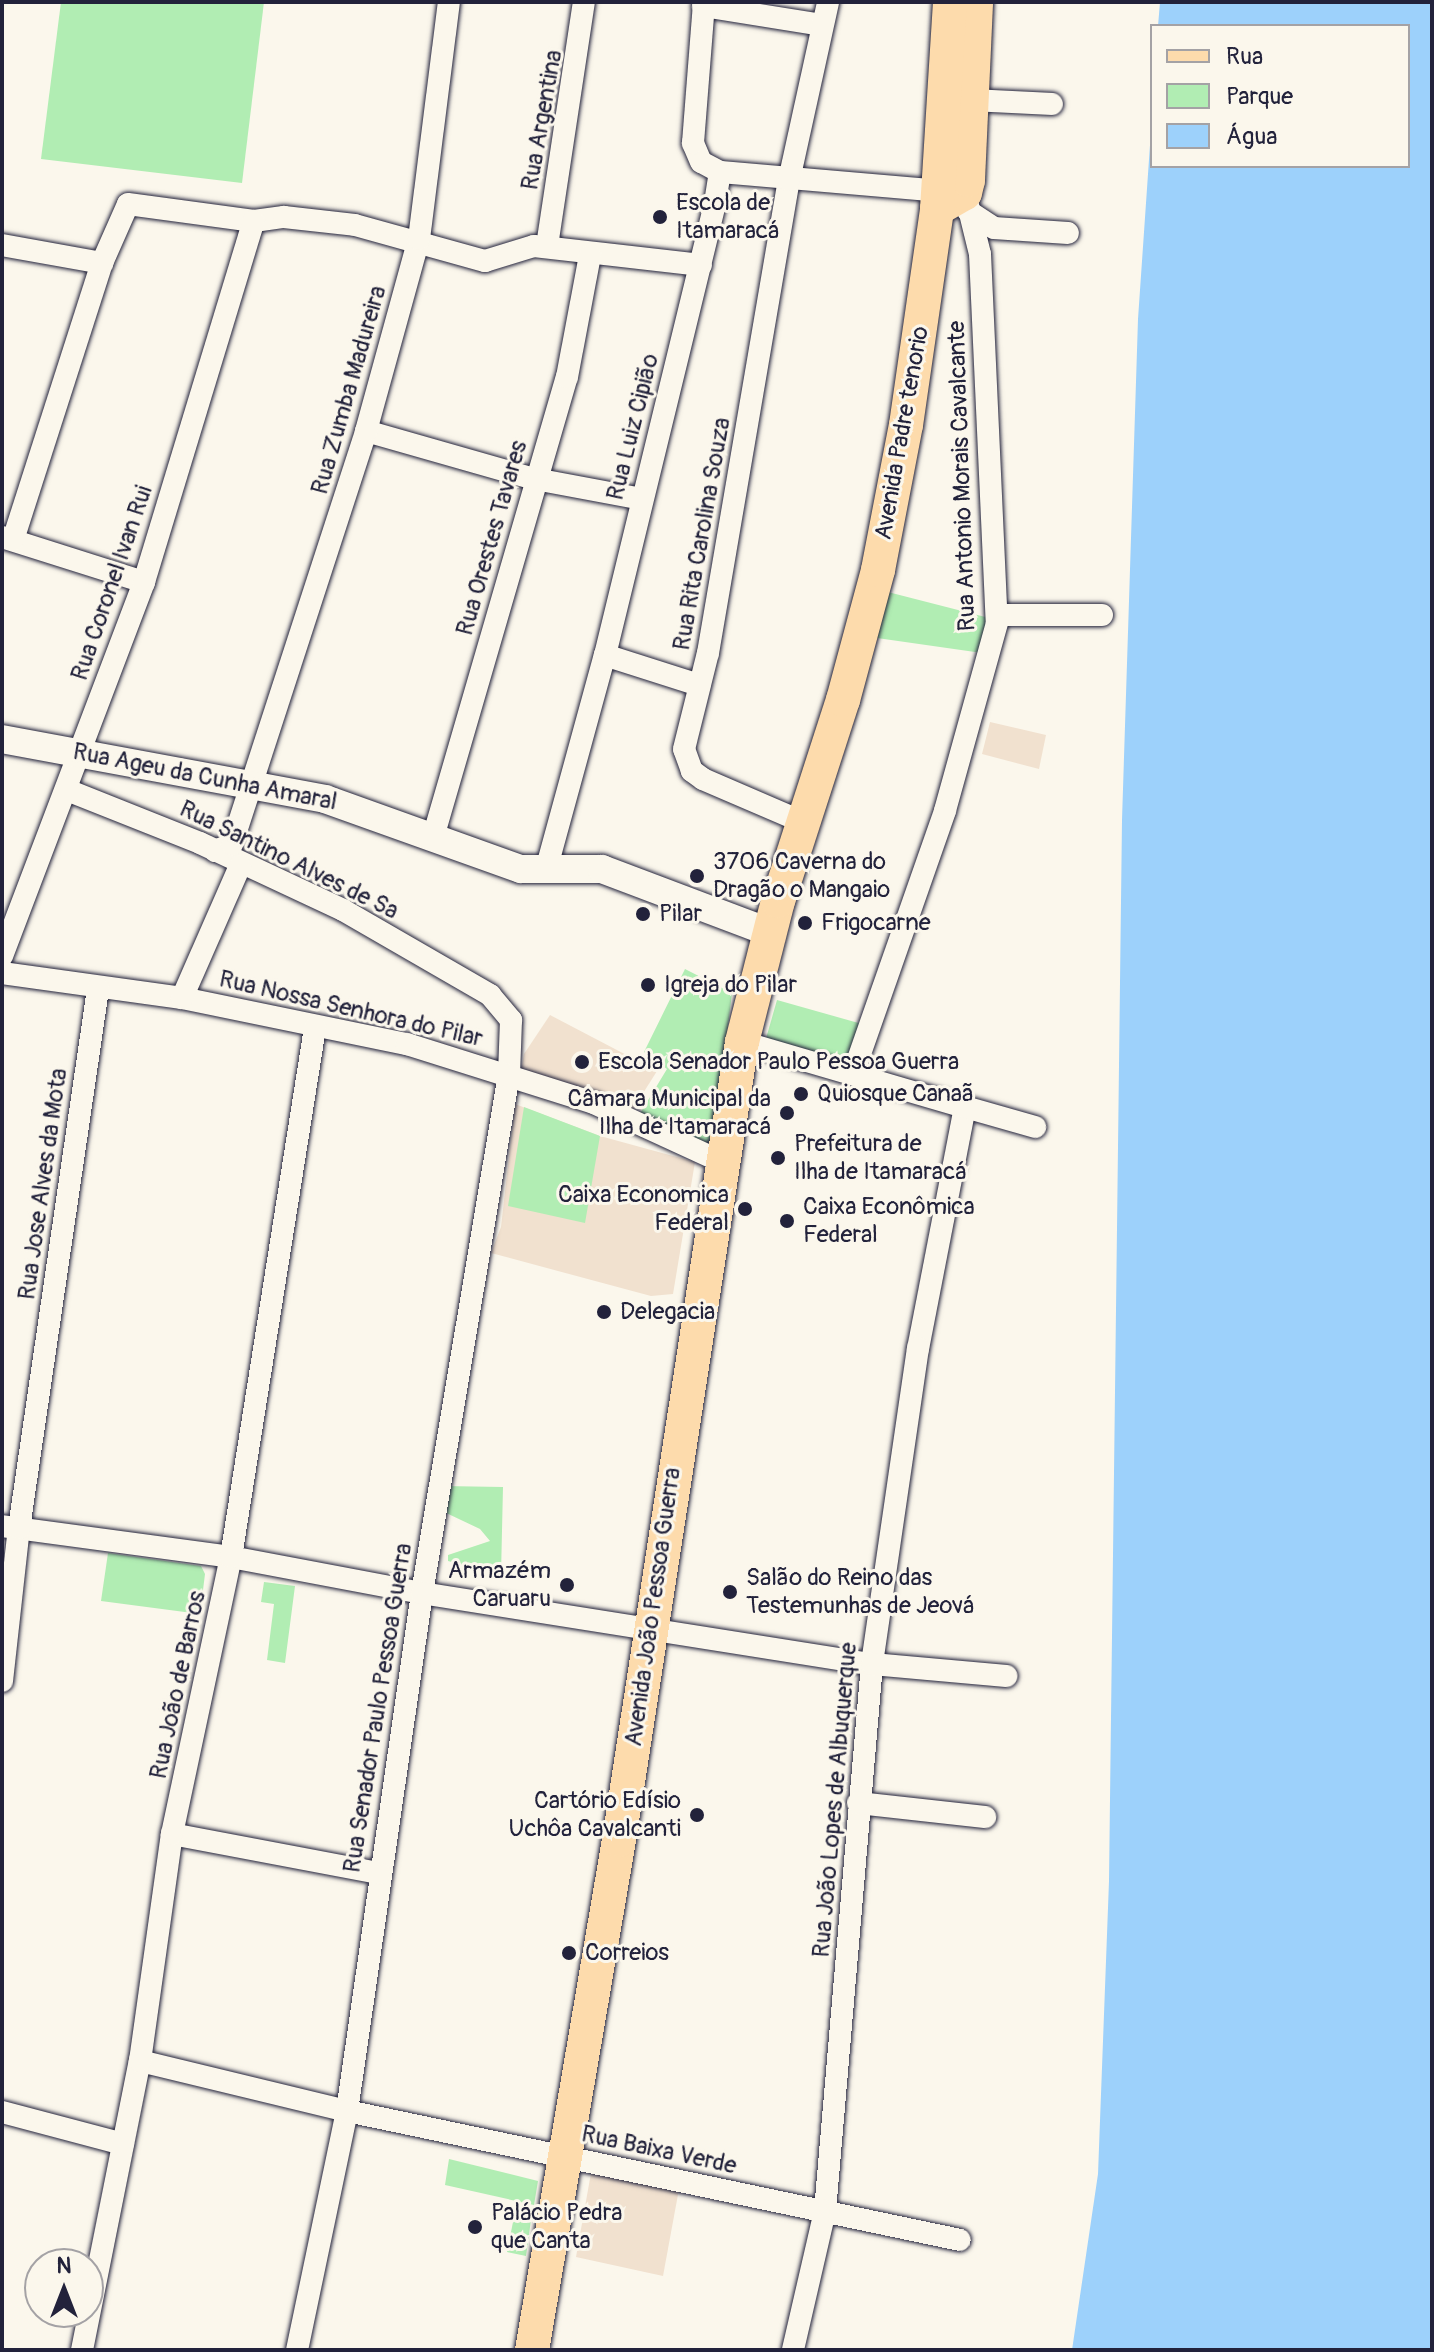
<!DOCTYPE html>
<html>
<head>
<meta charset="utf-8">
<style>
  body { margin:0 }
  #map { position:relative; width:1434px; height:2352px; overflow:hidden; background:#fbf7ec; font-family:Pangolin,sans-serif }
  div>[style] { position:absolute }
  .built>* { inset:0; background:#f1e1cf }
  .green>* { inset:0; background:#b1edb3 }
  .water>* { inset:0; background:#9dd1fb }
  .roads { filter:drop-shadow(0 0 2px #22223b) drop-shadow(0 0 2px #22223b) }
  .minor>* { height:22px; margin:-11px; padding:0 11px; transform-origin:11px; border-radius:11px; background:#fbf7ec }
  .tertiary>* { height:28px; margin:-14px; padding:0 14px; transform-origin:14px; border-radius:14px; background:#fbf7ec }
  .primary>* { height:34px; margin:-17px; padding:0 17px; transform-origin:17px; border-radius:17px; background:#fddbac }
  .dots>* { width:22px; height:22px; translate:-50% -50%; box-sizing:border-box; border:4px solid #fbf7ec; border-radius:50% }
  span { translate:-50% -50%; white-space:nowrap; text-align:center; line-height:1.15; -webkit-text-stroke:6px #fbf7ec; paint-order:stroke }
  .street-label { font-size:24px; color:#22223b }
  .poi-label { font-size:24px; color:#22223b }
  .left { translate:0 -50%; text-align:left }
  .right { translate:-100% -50%; text-align:right }
  .frame { position:absolute; inset:0; border:4px solid #22223b; pointer-events:none }
  .legend { position:absolute; left:1150px; top:24px; width:260px; height:144px; box-sizing:border-box; background:#fbf7ec; border:2px solid #a4a2a5; margin:0; padding:10px 14px; list-style:none; font-size:24px; color:#22223b }
  .legend li { display:flex; align-items:center; gap:16px; height:40px }
  .legend b { width:40px; border:2px solid #a4a2a5 }
  .north { position:absolute; left:24px; top:2248px; width:80px; height:80px; box-sizing:border-box; background:#fbf7ec; border:2px solid #a4a2a5; border-radius:50%; rotate:0deg; font-size:22px; font-weight:700; line-height:32px; text-align:center; color:#22223b }
  .north::after { content:''; display:block; margin:auto; width:28px; height:36px; background:#22223b; clip-path:polygon(50% 0,100% 100%,50% 72%,0 100%) }
</style>
</head>
<body>
<div id="map">
  <div class="built">
    <div style="clip-path:polygon(990px 722px,1046px 735px,1039px 769px,982px 754px)"></div>
    <div style="clip-path:polygon(550px 1015px,657px 1071px,625px 1122px,518px 1088px,524px 1054px)"></div>
    <div style="clip-path:polygon(515px 1104px,600px 1136px,695px 1162px,673px 1294px,651px 1296px,491px 1253px,501px 1227px)"></div>
    <div style="clip-path:polygon(591px 2173px,679px 2189px,663px 2276px,576px 2257px)"></div>
  </div>
  <div class="green">
    <div style="clip-path:polygon(61px 2px,264px 2px,242px 183px,41px 159px)"></div>
    <div style="clip-path:polygon(884px 591px,997px 620px,989px 654px,870px 637px)"></div>
    <div style="clip-path:polygon(685px 969px,732px 993px,713px 1152px,633px 1125px,667px 1069px,644px 1052px)"></div>
    <div style="clip-path:polygon(777px 1000px,862px 1024px,850px 1066px,765px 1042px)"></div>
    <div style="clip-path:polygon(524px 1107px,600px 1136px,585px 1223px,508px 1206px)"></div>
    <div style="clip-path:polygon(443px 1486px,503px 1487px,501px 1575px,448px 1561px,448px 1555px,490px 1541px,480px 1529px,442px 1511px)"></div>
    <div style="clip-path:polygon(108px 1553px,201px 1566px,205px 1574px,200px 1614px,101px 1601px)"></div>
    <div style="clip-path:polygon(264px 1582px,295px 1586px,285px 1663px,267px 1660px,274px 1604px,261px 1602px)"></div>
    <div style="clip-path:polygon(449px 2159px,538px 2181px,534px 2205px,445px 2185px)"></div>
    <div style="clip-path:polygon(514px 2217px,531px 2220px,526px 2256px,507px 2252px)"></div>
  </div>
  <div class="water">
    <div style="clip-path:polygon(1160px 2px,1432px 2px,1432px 2350px,1072px 2350px,1098px 2174px,1109px 1881px,1122px 820px,1138px 319px,1152px 116px,1152px 166px,1408px 166px,1408px 26px,1158px 26px)"></div>
  </div>
  <div class="roads">
    <div class="minor">
      <div style="left:703px;top:6px;width:120px;rotate:9.1deg"></div>
      <div style="left:972px;top:100px;width:80px;rotate:2.9deg"></div>
      <div style="left:720px;top:172px;width:246px;rotate:4.9deg"></div>
      <div style="left:965px;top:193px;width:63px;rotate:76.2deg"></div>
      <div style="left:980px;top:254px;width:369px;rotate:87.4deg"></div>
      <div style="left:997px;top:623px;width:195px;rotate:105.5deg"></div>
      <div style="left:945px;top:811px;width:278px;rotate:109.3deg"></div>
      <div style="left:968px;top:211px;width:31px;rotate:33deg"></div>
      <div style="left:994px;top:228px;width:74px;rotate:3.9deg"></div>
      <div style="left:2px;top:245px;width:102px;rotate:10.2deg"></div>
      <div style="left:547px;top:246px;width:247px;rotate:-81.4deg"></div>
      <div style="left:366px;top:431px;width:176px;rotate:15.9deg"></div>
      <div style="left:535px;top:479px;width:109px;rotate:10.6deg"></div>
      <div style="left:2px;top:537px;width:149px;rotate:17.6deg"></div>
      <div style="left:13px;top:540px;width:291px;rotate:-72.2deg"></div>
      <div style="left:102px;top:263px;width:64px;rotate:-66.2deg"></div>
      <div style="left:128px;top:204px;width:127px;rotate:7.7deg"></div>
      <div style="left:254px;top:221px;width:30px;rotate:-8deg"></div>
      <div style="left:284px;top:217px;width:71px;rotate:6.4deg"></div>
      <div style="left:355px;top:225px;width:135px;rotate:15.5deg"></div>
      <div style="left:485px;top:261px;width:51px;rotate:-17deg"></div>
      <div style="left:534px;top:246px;width:168px;rotate:6.5deg"></div>
      <div style="left:998px;top:615px;width:104px"></div>
      <div style="left:605px;top:655px;width:99px;rotate:17.7deg"></div>
      <div style="left:67px;top:790px;width:143px;rotate:21.7deg"></div>
      <div style="left:200px;top:843px;width:158px;rotate:25.1deg"></div>
      <div style="left:343px;top:910px;width:170px;rotate:30deg"></div>
      <div style="left:490px;top:995px;width:33px;rotate:50deg"></div>
      <div style="left:511px;top:1020px;width:54px;rotate:92.1deg"></div>
      <div style="left:509px;top:1074px;width:526px;rotate:99.52deg"></div>
      <div style="left:422px;top:1593px;width:523px;rotate:98.24deg"></div>
      <div style="left:347px;top:2111px;width:244px;rotate:101.8deg"></div>
      <div style="left:805px;top:823px;width:111px;rotate:-156.7deg"></div>
      <div style="left:703px;top:779px;width:14px;rotate:-144deg"></div>
      <div style="left:692px;top:771px;width:23px;rotate:-110deg"></div>
      <div style="left:684px;top:749px;width:99px;rotate:-76deg"></div>
      <div style="left:708px;top:653px;width:480px;rotate:-80.3deg"></div>
      <div style="left:789px;top:180px;width:182px;rotate:-77.6deg"></div>
      <div style="left:434px;top:834px;width:476px;rotate:-73.8deg"></div>
      <div style="left:567px;top:377px;width:124px;rotate:-79.3deg"></div>
      <div style="left:215px;top:851px;width:18px;rotate:-22deg"></div>
      <div style="left:232px;top:844px;width:434px;rotate:-72deg"></div>
      <div style="left:366px;top:431px;width:199px;rotate:-74.6deg"></div>
      <div style="left:419px;top:239px;width:239px;rotate:-82.8deg"></div>
      <div style="left:546px;top:870px;width:223px;rotate:-74.7deg"></div>
      <div style="left:605px;top:655px;width:465px;rotate:-76.3deg"></div>
      <div style="left:715px;top:203px;width:31px;rotate:-81deg"></div>
      <div style="left:720px;top:172px;width:21px;rotate:-152deg"></div>
      <div style="left:701px;top:162px;width:21px;rotate:-113deg"></div>
      <div style="left:693px;top:143px;width:141px;rotate:-85.5deg"></div>
      <div style="left:2px;top:956px;width:400px;rotate:-69.2deg"></div>
      <div style="left:144px;top:582px;width:377px;rotate:-73.1deg"></div>
      <div style="left:2px;top:973px;width:182px;rotate:7.9deg"></div>
      <div style="left:182px;top:998px;width:230px;rotate:11.6deg"></div>
      <div style="left:407px;top:1044px;width:196px;rotate:17.5deg"></div>
      <div style="left:594px;top:1103px;width:139px;rotate:24.7deg"></div>
      <div style="left:182px;top:998px;width:144px;rotate:-66.3deg"></div>
      <div style="left:742px;top:1042px;width:232px;rotate:16.3deg"></div>
      <div style="left:965px;top:1107px;width:246px;rotate:101deg"></div>
      <div style="left:918px;top:1348px;width:319px;rotate:98.3deg"></div>
      <div style="left:872px;top:1664px;width:549px;rotate:94.91deg"></div>
      <div style="left:825px;top:2211px;width:143px;rotate:103deg"></div>
      <div style="left:965px;top:1107px;width:73px;rotate:15.9deg"></div>
      <div style="left:2px;top:1526px;width:231px;rotate:7.7deg"></div>
      <div style="left:231px;top:1557px;width:194px;rotate:10.7deg"></div>
      <div style="left:422px;top:1593px;width:456px;rotate:9deg"></div>
      <div style="left:872px;top:1664px;width:135px;rotate:5.1deg"></div>
      <div style="left:2px;top:1681px;width:154px;rotate:-83.7deg"></div>
      <div style="left:19px;top:1528px;width:545px;rotate:-81.66deg"></div>
      <div style="left:858px;top:1803px;width:128px;rotate:6.3deg"></div>
      <div style="left:172px;top:1834px;width:211px;rotate:10.7deg"></div>
      <div style="left:140px;top:2061px;width:213px;rotate:13.6deg"></div>
      <div style="left:347px;top:2111px;width:626px;rotate:11.88deg"></div>
      <div style="left:2px;top:2112px;width:125px;rotate:14.8deg"></div>
      <div style="left:82px;top:2350px;width:295px;rotate:-78.7deg"></div>
      <div style="left:140px;top:2061px;width:229px;rotate:-82deg"></div>
      <div style="left:172px;top:1834px;width:283px;rotate:-78deg"></div>
      <div style="left:231px;top:1557px;width:536px;rotate:-80.98deg"></div>
    </div>
    <div class="tertiary">
      <div style="left:2px;top:739px;width:329px;rotate:10.5deg"></div>
      <div style="left:325px;top:799px;width:208px;rotate:19.7deg"></div>
      <div style="left:521px;top:869px;width:81px"></div>
      <div style="left:602px;top:869px;width:178px;rotate:20.7deg"></div>
    </div>
    <div class="primary">
      <div style="left:937px;top:209px;width:32px;rotate:-30deg"></div>
      <div style="left:965px;top:193px;width:13px;rotate:-77deg"></div>
      <div style="left:968px;top:180px;width:178px;rotate:-87.4deg"></div>
      <div style="left:532px;top:2350px;width:517px;rotate:-80.32deg"></div>
      <div style="left:619px;top:1840px;width:807px;rotate:-81.24deg"></div>
      <div style="left:742px;top:1042px;width:146px;rotate:-75.7deg"></div>
      <div style="left:778px;top:901px;width:211px;rotate:-72.1deg"></div>
      <div style="left:843px;top:700px;width:135px;rotate:-74.9deg"></div>
      <div style="left:878px;top:570px;width:148px;rotate:-79.1deg"></div>
      <div style="left:906px;top:425px;width:218px;rotate:-81.8deg"></div>
      <div style="left:937px;top:209px;width:207px;rotate:-86.4deg"></div>
    </div>
  </div>
  <div class="dots">
    <div style="left:660px;top:217px;background:#22223b"></div>
    <div style="left:697px;top:876px;background:#22223b"></div>
    <div style="left:643px;top:914px;background:#22223b"></div>
    <div style="left:805px;top:923px;background:#22223b"></div>
    <div style="left:648px;top:985px;background:#22223b"></div>
    <div style="left:582px;top:1062px;background:#22223b"></div>
    <div style="left:801px;top:1094px;background:#22223b"></div>
    <div style="left:787px;top:1113px;background:#22223b"></div>
    <div style="left:778px;top:1158px;background:#22223b"></div>
    <div style="left:745px;top:1209px;background:#22223b"></div>
    <div style="left:787px;top:1221px;background:#22223b"></div>
    <div style="left:604px;top:1312px;background:#22223b"></div>
    <div style="left:567px;top:1585px;background:#22223b"></div>
    <div style="left:730px;top:1592px;background:#22223b"></div>
    <div style="left:697px;top:1815px;background:#22223b"></div>
    <div style="left:569px;top:1953px;background:#22223b"></div>
    <div style="left:475px;top:2227px;background:#22223b"></div>
  </div>
  <div class="street-label">
    <span style="left:542px;top:120px;rotate:-80deg">Rua Argentina</span>
    <span style="left:349px;top:390px;rotate:-74deg">Rua Zumba Madureira</span>
    <span style="left:633px;top:427px;rotate:-76deg">Rua Luiz Cipião</span>
    <span style="left:902px;top:433px;rotate:-80deg">Avenida Padre tenorio</span>
    <span style="left:962px;top:476px;rotate:-92deg">Rua Antonio Morais Cavalcante</span>
    <span style="left:702px;top:534px;rotate:-80deg">Rua Rita Carolina Souza</span>
    <span style="left:492px;top:538px;rotate:-74deg">Rua Orestes Tavares</span>
    <span style="left:112px;top:583px;rotate:-71deg">Rua Coronel Ivan Rui</span>
    <span style="left:205px;top:777px;rotate:11deg">Rua Ageu da Cunha Amaral</span>
    <span style="left:289px;top:860px;rotate:26deg">Rua Santino Alves de Sa</span>
    <span style="left:351px;top:1009px;rotate:13deg">Rua Nossa Senhora do Pilar</span>
    <span style="left:43px;top:1184px;rotate:-82deg">Rua Jose Alves da Mota</span>
    <span style="left:653px;top:1607px;rotate:-82deg">Avenida João Pessoa Guerra</span>
    <span style="left:178px;top:1685px;rotate:-78deg">Rua João de Barros</span>
    <span style="left:378px;top:1708px;rotate:-81deg">Rua Senador Paulo Pessoa Guerra</span>
    <span style="left:835px;top:1800px;rotate:-85deg">Rua João Lopes de Albuquerque</span>
    <span style="left:659px;top:2150px;rotate:12deg">Rua Baixa Verde</span>
  </div>
  <div class="poi-label">
    <span class="left" style="left:676px;top:217px">Escola de<br>Itamaracá</span>
    <span class="left" style="left:713px;top:876px">3706 Caverna do<br>Dragão o Mangaio</span>
    <span class="left" style="left:659px;top:914px">Pilar</span>
    <span class="left" style="left:821px;top:923px">Frigocarne</span>
    <span class="left" style="left:664px;top:985px">Igreja do Pilar</span>
    <span class="left" style="left:598px;top:1062px">Escola Senador Paulo Pessoa Guerra</span>
    <span class="left" style="left:817px;top:1094px">Quiosque Canaã</span>
    <span class="right" style="left:771px;top:1113px">Câmara Municipal da<br>Ilha de Itamaracá</span>
    <span class="left" style="left:794px;top:1158px">Prefeitura de<br>Ilha de Itamaracá</span>
    <span class="right" style="left:729px;top:1209px">Caixa Economica<br>Federal</span>
    <span class="left" style="left:803px;top:1221px">Caixa Econômica<br>Federal</span>
    <span class="left" style="left:620px;top:1312px">Delegacia</span>
    <span class="right" style="left:551px;top:1585px">Armazém<br>Caruaru</span>
    <span class="left" style="left:746px;top:1592px">Salão do Reino das<br>Testemunhas de Jeová</span>
    <span class="right" style="left:681px;top:1815px">Cartório Edísio<br>Uchôa Cavalcanti</span>
    <span class="left" style="left:585px;top:1953px">Correios</span>
    <span class="left" style="left:491px;top:2227px">Palácio Pedra<br>que Canta</span>
  </div>
  <div class="frame"></div>
  <ul class="legend">
  <li><b style="height:10px;background:#fddbac"></b>Rua</li>
  <li><b style="height:22px;background:#b1edb3"></b>Parque</li>
  <li><b style="height:22px;background:#9dd1fb"></b>Água</li>
  </ul>
  <div class="north">N</div>
</div>
</body>
</html>
